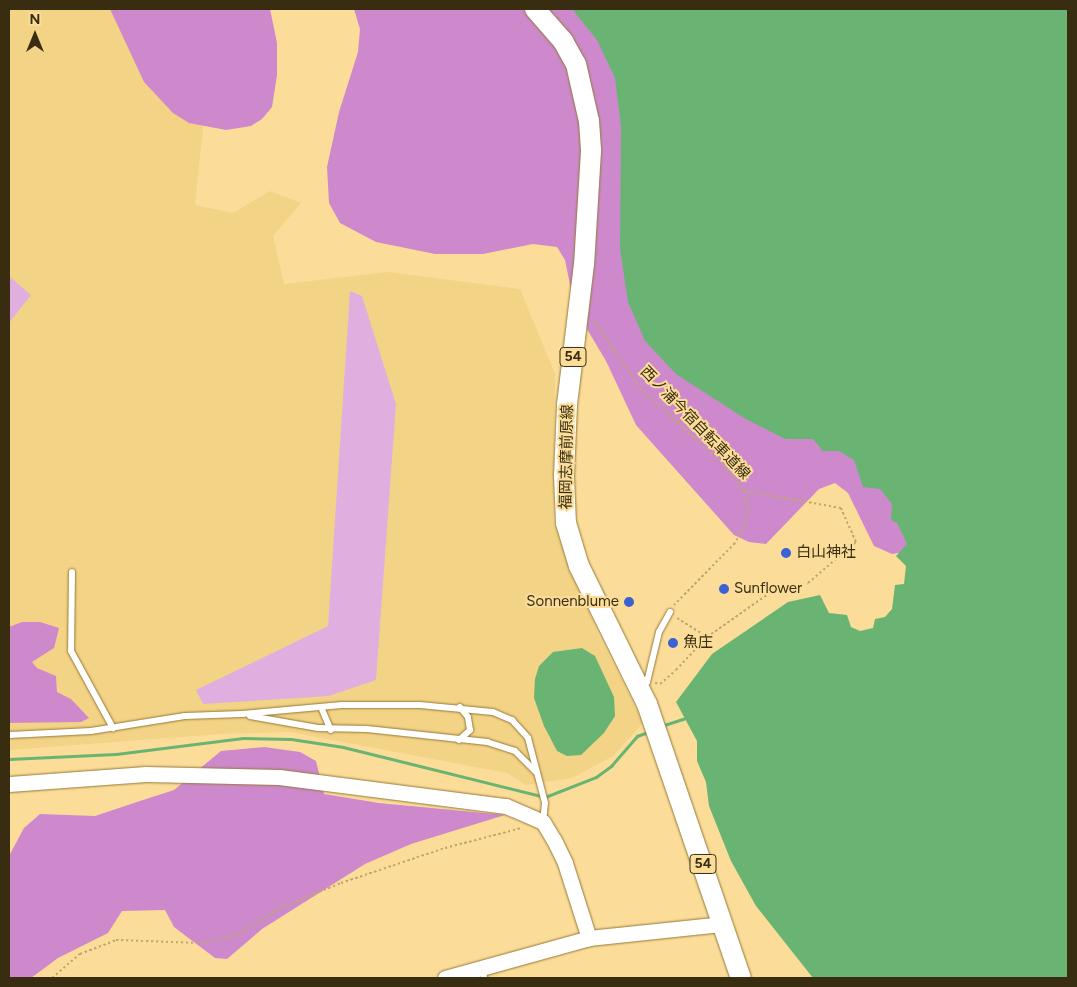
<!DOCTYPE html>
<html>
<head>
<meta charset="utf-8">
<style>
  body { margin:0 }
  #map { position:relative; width:1077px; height:987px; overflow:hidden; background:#fbdd99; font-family:Figtree,"Noto Sans JP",sans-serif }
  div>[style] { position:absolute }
  .built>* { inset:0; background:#f3d386 }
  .green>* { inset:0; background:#e1afdf }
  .forest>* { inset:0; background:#ce89cd }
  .water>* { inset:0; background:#69b472 }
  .stream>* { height:3px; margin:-1.5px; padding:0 1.5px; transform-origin:1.5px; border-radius:1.5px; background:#69b472 }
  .path>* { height:2px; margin-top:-1px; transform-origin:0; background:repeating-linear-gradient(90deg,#bfa76f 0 2.5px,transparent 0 5px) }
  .roads { filter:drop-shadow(0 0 1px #957937) drop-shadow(0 0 1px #957937) }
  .service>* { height:6px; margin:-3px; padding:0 3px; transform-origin:3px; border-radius:3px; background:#fff }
  .tertiary>* { height:15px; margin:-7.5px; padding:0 7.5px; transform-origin:7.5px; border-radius:7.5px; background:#fff }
  .primary>* { height:20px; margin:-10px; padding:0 10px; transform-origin:10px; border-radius:10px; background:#fff }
  .dots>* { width:14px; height:14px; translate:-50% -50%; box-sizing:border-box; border:2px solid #fbdd99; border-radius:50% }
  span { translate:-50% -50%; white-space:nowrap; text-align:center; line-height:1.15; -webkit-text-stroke:4px #fbdd99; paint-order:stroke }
  .shield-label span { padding:1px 4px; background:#fbdd99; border:1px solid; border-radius:4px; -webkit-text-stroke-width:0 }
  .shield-label { font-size:14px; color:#392d11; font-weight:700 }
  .street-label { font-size:15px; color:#392d11 }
  .poi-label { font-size:15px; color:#392d11 }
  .left { translate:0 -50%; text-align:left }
  .right { translate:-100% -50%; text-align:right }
  .frame { position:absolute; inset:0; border:10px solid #392d11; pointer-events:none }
  .north { position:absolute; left:10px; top:10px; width:50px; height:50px; -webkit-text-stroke:4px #fbdd99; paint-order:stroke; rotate:0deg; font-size:14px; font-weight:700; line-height:20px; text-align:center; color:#392d11 }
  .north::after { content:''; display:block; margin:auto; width:18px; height:22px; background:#392d11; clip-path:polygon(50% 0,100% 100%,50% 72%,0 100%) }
</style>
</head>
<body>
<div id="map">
  <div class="built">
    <div style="clip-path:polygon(9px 9px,162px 9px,209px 71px,195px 205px,233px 213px,270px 191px,301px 203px,273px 236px,284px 284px,388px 272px,520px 289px,555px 374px,553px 521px,599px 636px,643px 723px,613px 756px,572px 778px,526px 785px,507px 773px,290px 732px,221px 734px,9px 750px)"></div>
  </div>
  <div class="green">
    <div style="clip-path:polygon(9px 276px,31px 295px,9px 323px)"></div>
    <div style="clip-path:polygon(350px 291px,362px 296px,396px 404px,376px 680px,329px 696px,203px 704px,196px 690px,328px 626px)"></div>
  </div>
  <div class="forest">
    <div style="clip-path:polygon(110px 9px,270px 9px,277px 43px,277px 75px,272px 107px,262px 119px,251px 126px,226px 130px,189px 123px,173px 113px,144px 82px)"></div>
    <div style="clip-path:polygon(354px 9px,658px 9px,864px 392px,910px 551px,892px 554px,874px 546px,848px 493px,835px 483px,819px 489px,766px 544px,749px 542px,734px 535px,636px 425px,606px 361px,575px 309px,565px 260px,557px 247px,533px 244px,483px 254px,435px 254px,376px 242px,340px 223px,329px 203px,327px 167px,339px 112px,358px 52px,360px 29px)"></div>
    <div style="clip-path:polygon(22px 622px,40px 622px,59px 628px,54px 648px,32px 662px,37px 668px,56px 676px,57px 692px,71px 699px,89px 718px,81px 722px,9px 723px,9px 627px)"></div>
    <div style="clip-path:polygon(264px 747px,300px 752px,316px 761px,324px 794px,379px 803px,505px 815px,411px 844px,365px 864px,262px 929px,227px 959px,215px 958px,174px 927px,165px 910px,122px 911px,108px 933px,58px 958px,31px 978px,9px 978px,9px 856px,24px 828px,40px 814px,95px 816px,143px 800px,174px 790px,221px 751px)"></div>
  </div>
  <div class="water">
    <div style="clip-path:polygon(572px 9px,1068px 9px,1068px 978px,813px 978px,756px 906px,731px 861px,709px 806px,706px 782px,697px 761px,697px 741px,676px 702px,712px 654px,788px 602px,820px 595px,829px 613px,847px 615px,851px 627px,860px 631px,873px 628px,875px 619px,885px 617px,892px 609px,895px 585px,904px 584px,906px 566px,896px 556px,907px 544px,897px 523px,891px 520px,892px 504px,880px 489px,863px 487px,854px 460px,839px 451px,823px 451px,813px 439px,785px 439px,744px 418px,676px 374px,645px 341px,628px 302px,620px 249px,621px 127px,615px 78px,597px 40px)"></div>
    <div style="clip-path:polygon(582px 648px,595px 656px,614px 697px,615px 716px,604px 733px,581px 755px,567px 756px,557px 751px,544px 726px,534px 698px,535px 679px,539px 666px,553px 652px)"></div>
  </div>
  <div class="stream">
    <div style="left:661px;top:726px;width:26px;rotate:-18deg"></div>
    <div style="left:9px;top:759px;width:107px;rotate:-2.7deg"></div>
    <div style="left:116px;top:754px;width:128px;rotate:-7.2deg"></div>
    <div style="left:243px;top:738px;width:48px;rotate:1.2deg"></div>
    <div style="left:291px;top:739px;width:53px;rotate:8.7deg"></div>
    <div style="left:343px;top:747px;width:208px;rotate:13.9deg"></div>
    <div style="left:545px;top:797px;width:55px;rotate:-21.4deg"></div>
    <div style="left:596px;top:777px;width:19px;rotate:-36deg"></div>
    <div style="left:611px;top:766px;width:40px;rotate:-49deg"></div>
    <div style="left:637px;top:736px;width:12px;rotate:-20deg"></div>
  </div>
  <div class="path">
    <div style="left:594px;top:321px;width:81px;rotate:55.5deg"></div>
    <div style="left:640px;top:388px;width:114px;rotate:42.5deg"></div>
    <div style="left:724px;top:465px;width:33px;rotate:52deg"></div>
    <div style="left:744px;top:491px;width:16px;rotate:75deg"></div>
    <div style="left:748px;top:506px;width:19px;rotate:99deg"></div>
    <div style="left:745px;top:525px;width:21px;rotate:119deg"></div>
    <div style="left:735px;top:543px;width:87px;rotate:134.5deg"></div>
    <div style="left:677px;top:618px;width:36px;rotate:32deg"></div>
    <div style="left:655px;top:683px;width:5px;rotate:11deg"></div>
    <div style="left:660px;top:684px;width:21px;rotate:-41deg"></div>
    <div style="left:676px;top:670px;width:45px;rotate:-46.8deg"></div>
    <div style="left:707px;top:637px;width:85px;rotate:-35deg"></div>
    <div style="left:777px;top:588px;width:31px;rotate:-9deg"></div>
    <div style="left:808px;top:583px;width:63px;rotate:-40.5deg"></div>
    <div style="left:856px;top:542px;width:37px;rotate:-114deg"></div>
    <div style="left:841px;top:508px;width:97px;rotate:-170deg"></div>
    <div style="left:52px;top:978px;width:37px;rotate:-41deg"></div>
    <div style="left:80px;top:954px;width:39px;rotate:-21deg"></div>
    <div style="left:116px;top:940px;width:84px;rotate:2deg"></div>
    <div style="left:200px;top:943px;width:35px;rotate:-12deg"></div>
    <div style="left:234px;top:936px;width:56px;rotate:-31.1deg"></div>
    <div style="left:282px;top:907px;width:64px;rotate:-22.1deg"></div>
    <div style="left:341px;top:883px;width:110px;rotate:-18.6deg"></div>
    <div style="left:445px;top:848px;width:79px;rotate:-14.7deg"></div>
  </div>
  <div class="roads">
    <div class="service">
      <div style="left:72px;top:572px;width:79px;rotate:90.7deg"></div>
      <div style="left:71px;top:651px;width:88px;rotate:61.4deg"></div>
      <div style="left:640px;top:686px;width:8px;rotate:-30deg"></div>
      <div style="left:647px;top:682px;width:51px;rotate:-76.5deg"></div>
      <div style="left:659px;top:632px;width:23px;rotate:-61deg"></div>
      <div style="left:321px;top:707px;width:25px;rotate:67deg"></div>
      <div style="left:250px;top:716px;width:69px;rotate:10deg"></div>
      <div style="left:318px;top:728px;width:49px;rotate:1.2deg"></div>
      <div style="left:367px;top:729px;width:121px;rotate:6.2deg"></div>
      <div style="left:487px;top:742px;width:29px;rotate:18deg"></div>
      <div style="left:515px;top:751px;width:31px;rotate:45deg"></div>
      <div style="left:9px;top:735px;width:82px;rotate:-2.8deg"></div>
      <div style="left:91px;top:731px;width:95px;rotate:-9.1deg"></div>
      <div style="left:185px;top:716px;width:57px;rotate:-2deg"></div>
      <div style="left:242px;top:714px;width:100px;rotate:-5.1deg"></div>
      <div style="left:342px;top:705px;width:78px"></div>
      <div style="left:420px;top:705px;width:73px;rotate:5.5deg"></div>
      <div style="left:493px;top:712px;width:21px;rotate:23deg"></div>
      <div style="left:512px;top:720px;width:24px;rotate:48deg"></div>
      <div style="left:528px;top:738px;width:67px;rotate:75.3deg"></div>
      <div style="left:545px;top:803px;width:19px;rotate:96deg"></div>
      <div style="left:459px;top:740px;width:15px;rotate:-42deg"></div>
      <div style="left:470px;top:730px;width:13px;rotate:-99deg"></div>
      <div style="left:468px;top:717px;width:13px;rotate:-129deg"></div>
      <div style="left:483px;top:968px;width:10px;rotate:84deg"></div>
    </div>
    <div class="tertiary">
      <div style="left:9px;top:784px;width:137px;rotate:-4.2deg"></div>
      <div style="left:146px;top:774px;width:133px;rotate:1.3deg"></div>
      <div style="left:279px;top:777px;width:229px;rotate:7.3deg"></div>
      <div style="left:506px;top:806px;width:40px;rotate:23.4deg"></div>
      <div style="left:543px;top:822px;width:21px;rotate:59deg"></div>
      <div style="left:554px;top:840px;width:25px;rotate:64deg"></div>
      <div style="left:565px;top:863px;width:79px;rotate:72.3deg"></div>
      <div style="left:445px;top:978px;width:149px;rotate:-15.5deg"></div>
      <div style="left:589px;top:938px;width:135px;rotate:-6deg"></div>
    </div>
    <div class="primary">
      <div style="left:535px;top:9px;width:43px;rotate:48.8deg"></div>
      <div style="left:563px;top:41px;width:26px;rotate:61deg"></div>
      <div style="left:576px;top:64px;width:58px;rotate:77.2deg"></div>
      <div style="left:589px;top:121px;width:30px;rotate:86deg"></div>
      <div style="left:591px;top:151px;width:113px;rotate:93.5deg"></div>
      <div style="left:584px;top:264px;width:142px;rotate:96.9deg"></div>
      <div style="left:567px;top:405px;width:71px;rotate:92.4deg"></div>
      <div style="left:564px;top:476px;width:47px;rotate:87.6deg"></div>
      <div style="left:566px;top:523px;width:45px;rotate:73.2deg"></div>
      <div style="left:579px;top:566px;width:154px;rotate:63.8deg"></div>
      <div style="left:647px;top:704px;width:290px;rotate:71.1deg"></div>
    </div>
  </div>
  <div class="dots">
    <div style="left:786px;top:553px;background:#3d60d2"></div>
    <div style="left:724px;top:589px;background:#3d60d2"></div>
    <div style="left:629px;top:602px;background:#3d60d2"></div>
    <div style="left:673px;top:643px;background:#3d60d2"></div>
  </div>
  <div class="shield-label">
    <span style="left:573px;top:357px">54</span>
    <span style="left:703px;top:864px">54</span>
  </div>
  <div class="street-label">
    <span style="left:695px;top:423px;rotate:46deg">西ノ浦今宿自転車道線</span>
    <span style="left:567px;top:457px;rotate:-89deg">福岡志摩前原線</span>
  </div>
  <div class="poi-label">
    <span class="left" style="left:796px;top:553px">白山神社</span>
    <span class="left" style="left:734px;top:589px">Sunflower</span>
    <span class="right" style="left:619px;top:602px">Sonnenblume</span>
    <span class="left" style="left:683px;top:643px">魚庄</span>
  </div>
  <div class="frame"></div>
  <div class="north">N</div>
</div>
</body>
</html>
